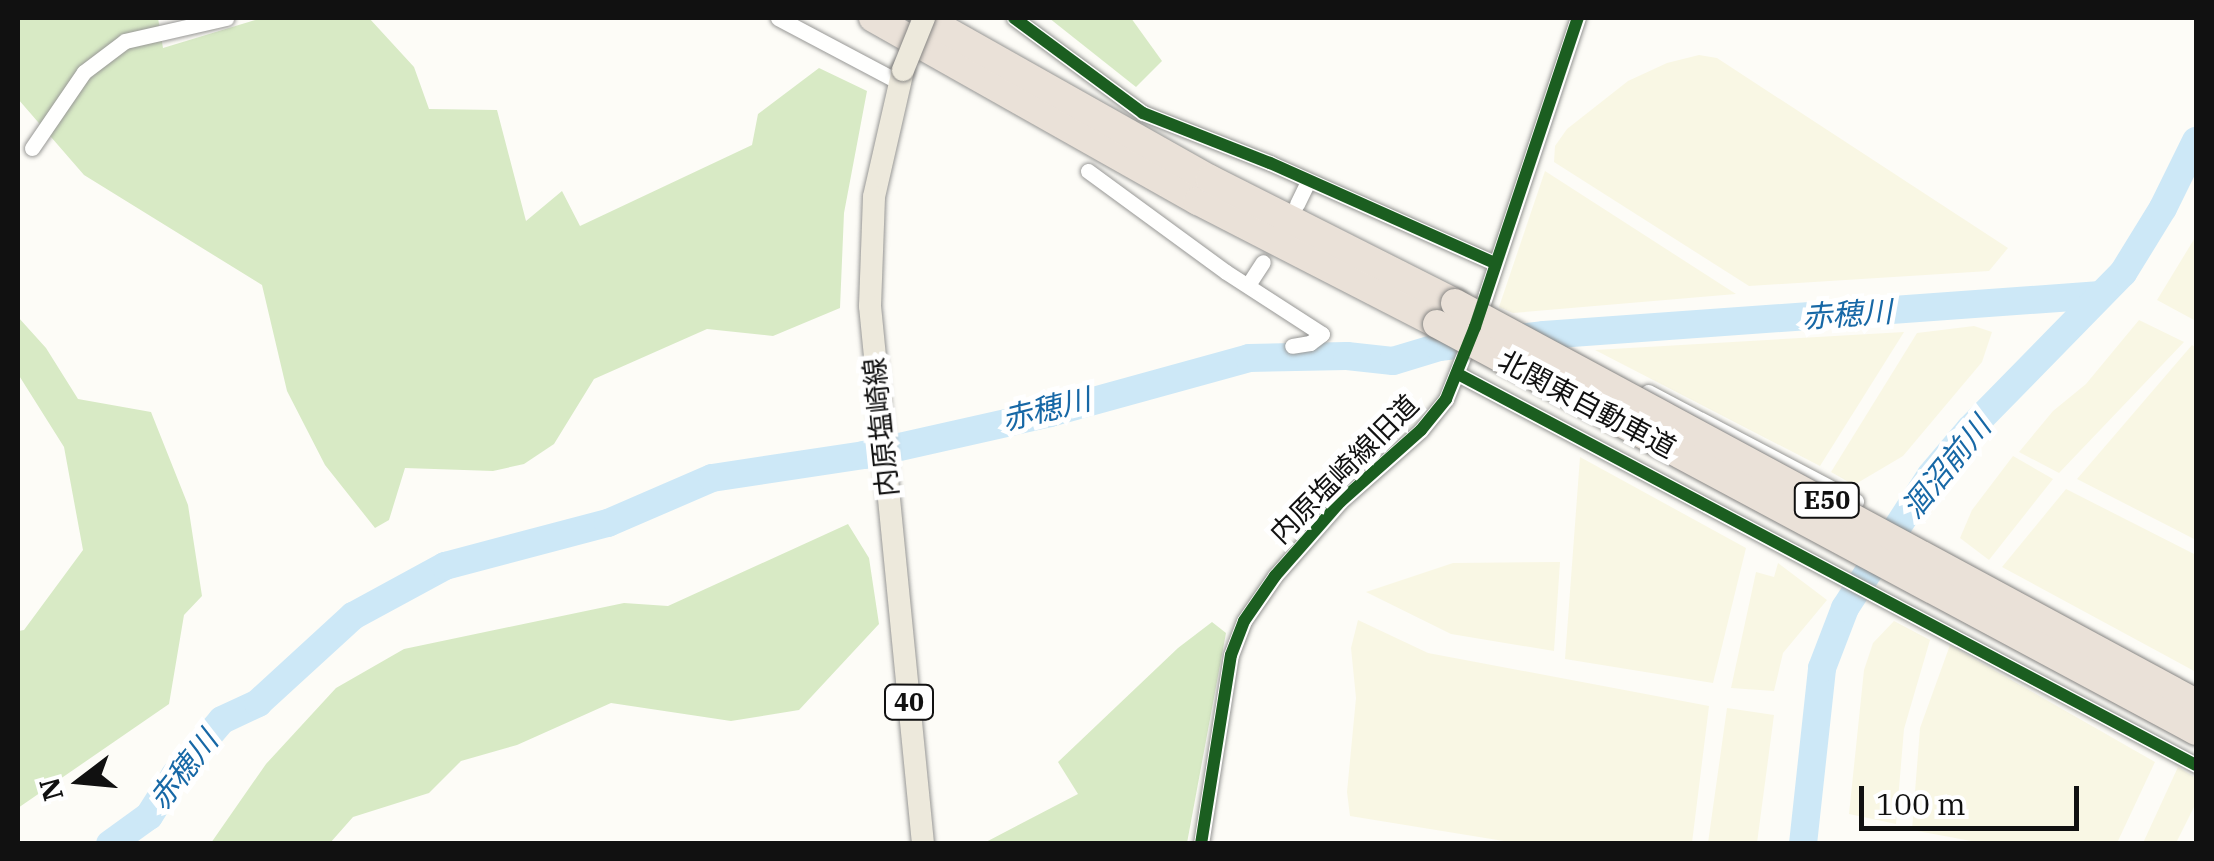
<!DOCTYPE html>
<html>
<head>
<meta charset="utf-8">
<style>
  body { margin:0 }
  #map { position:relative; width:2214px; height:861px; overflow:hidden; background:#fdfcf7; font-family:"IBM Plex Serif","Noto Sans JP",serif }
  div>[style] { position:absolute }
  .farmland>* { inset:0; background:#f9f7e4 }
  .forest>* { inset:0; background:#d8eac5 }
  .river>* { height:28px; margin:-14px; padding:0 14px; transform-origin:14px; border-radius:14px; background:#cde8f7 }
  .roads { filter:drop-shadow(0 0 2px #979795) drop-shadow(0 0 2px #979795) }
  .minor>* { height:15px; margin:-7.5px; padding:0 7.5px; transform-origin:7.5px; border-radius:7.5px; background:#fffffe }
  .primary>* { height:22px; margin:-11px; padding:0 11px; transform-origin:11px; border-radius:11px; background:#ede9dc }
  .motorway>* { height:28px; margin:-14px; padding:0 14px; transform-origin:14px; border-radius:14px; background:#eae1d8 }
  .bridges { filter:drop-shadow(0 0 2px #858482) drop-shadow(0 0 2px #858482) }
  .primary-bridge>* { height:22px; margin:-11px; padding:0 11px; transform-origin:11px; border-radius:11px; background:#ede9dc }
  .motorway-bridge>* { height:28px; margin:-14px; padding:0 14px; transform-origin:14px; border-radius:14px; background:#eae1d8 }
  .cycleway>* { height:12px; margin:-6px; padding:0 6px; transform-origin:6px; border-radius:6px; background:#1b5e20 }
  span { translate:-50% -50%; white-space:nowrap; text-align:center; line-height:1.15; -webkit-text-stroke:10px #fff; paint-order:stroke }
  .shield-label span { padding:2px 8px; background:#fff; border:2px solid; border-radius:8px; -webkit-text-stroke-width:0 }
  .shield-label { font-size:25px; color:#111; font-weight:700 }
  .street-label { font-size:28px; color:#111 }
  .water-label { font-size:30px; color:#1768a6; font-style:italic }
  .frame { position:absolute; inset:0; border:20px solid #111; pointer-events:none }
  .north { position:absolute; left:30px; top:731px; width:100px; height:100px; -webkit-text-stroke:8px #fff; paint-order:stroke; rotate:254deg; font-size:28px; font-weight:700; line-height:40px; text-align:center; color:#111 }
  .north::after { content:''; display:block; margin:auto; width:35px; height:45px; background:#111; clip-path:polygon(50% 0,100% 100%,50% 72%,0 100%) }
  .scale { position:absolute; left:1859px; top:786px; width:220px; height:45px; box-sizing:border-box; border:5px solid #111; border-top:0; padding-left:12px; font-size:30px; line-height:35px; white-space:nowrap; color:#111; -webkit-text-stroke:8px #fff; paint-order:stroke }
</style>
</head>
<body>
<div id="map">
  <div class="farmland">
    <div style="clip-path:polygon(1699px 55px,1717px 58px,2008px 248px,1989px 271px,1749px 286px,1554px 162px,1555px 146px,1567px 129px,1628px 81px,1667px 63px)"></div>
    <div style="clip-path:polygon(1545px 171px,1736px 294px,1513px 313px,1499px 307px)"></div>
    <div style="clip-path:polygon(2196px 236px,2196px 317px,2194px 320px,2157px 300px)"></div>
    <div style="clip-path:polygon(2139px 320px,2184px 342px,2059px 473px,2019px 452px,2053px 411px,2086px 384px)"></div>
    <div style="clip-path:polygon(1974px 326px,1992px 332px,1982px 362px,1903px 456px,1854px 485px,1831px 472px,1917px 333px)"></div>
    <div style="clip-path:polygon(1904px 332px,1820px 466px,1595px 350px)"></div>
    <div style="clip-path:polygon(2192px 345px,2196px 348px,2196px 540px,2077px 479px)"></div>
    <div style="clip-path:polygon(2013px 456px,2053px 479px,1989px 560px,1960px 538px,1972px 510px)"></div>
    <div style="clip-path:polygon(1580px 457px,1746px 548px,1713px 683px,1565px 659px)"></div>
    <div style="clip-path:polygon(2066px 489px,2196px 555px,2196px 672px,2002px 567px)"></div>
    <div style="clip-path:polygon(1560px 562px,1554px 651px,1451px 634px,1366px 592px,1453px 563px)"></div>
    <div style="clip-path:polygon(1778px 563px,1827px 600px,1783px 653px,1774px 691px,1731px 688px,1756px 572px,1774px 577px)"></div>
    <div style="clip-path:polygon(1358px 620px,1428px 653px,1709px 706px,1692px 843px,1516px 843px,1350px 816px,1347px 792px,1356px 698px,1351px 648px)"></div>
    <div style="clip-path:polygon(1894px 621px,1930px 640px,1904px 729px,1896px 824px,1849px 814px,1864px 670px,1873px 643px)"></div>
    <div style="clip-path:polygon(1950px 645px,2155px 762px,2117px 843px,1982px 843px,1912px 830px,1920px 728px)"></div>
    <div style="clip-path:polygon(1727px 708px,1774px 715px,1757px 843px,1708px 843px)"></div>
    <div style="clip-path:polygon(2178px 767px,2196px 778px,2196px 803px,2176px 843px,2143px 843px)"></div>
  </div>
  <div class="forest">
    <div style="clip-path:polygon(18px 18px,158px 18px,163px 48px,262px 18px,369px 18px,414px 67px,429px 109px,497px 110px,526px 221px,562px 191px,580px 226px,752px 145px,758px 114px,819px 68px,867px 91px,844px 213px,840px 308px,773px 336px,707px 329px,594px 379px,554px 444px,524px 464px,493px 471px,405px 468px,389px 520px,375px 528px,325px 465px,287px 391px,262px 285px,84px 175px,18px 99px)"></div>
    <div style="clip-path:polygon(1049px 18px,1131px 18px,1162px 61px,1136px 87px)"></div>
    <div style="clip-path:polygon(18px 317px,46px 348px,78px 399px,151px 412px,188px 505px,202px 596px,184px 615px,169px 704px,18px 808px,18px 631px,24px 630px,83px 550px,64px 447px,18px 374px)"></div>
    <div style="clip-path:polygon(848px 524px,869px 558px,879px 624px,799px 710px,731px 721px,611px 703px,517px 745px,461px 761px,429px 793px,353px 817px,330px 843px,211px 843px,266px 764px,336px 688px,404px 649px,624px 603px,668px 606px)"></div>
    <div style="clip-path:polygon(1212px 622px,1226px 633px,1187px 843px,984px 843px,1078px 794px,1058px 762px,1178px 648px)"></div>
  </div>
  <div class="river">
    <div style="left:110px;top:844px;width:48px;rotate:-35.7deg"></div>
    <div style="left:149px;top:816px;width:49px;rotate:-57.6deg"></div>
    <div style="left:175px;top:775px;width:72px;rotate:-49.5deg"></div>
    <div style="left:222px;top:720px;width:40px;rotate:-25deg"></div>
    <div style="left:258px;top:703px;width:129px;rotate:-42.5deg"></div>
    <div style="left:353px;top:616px;width:105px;rotate:-28.5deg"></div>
    <div style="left:445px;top:566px;width:169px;rotate:-14.8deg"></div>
    <div style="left:608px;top:523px;width:113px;rotate:-23.4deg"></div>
    <div style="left:712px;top:478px;width:154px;rotate:-8.6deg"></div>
    <div style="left:864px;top:455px;width:191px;rotate:-12.7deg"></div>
    <div style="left:1050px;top:413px;width:206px;rotate:-15.4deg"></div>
    <div style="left:1249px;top:358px;width:98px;rotate:-1.2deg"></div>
    <div style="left:1347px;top:356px;width:46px;rotate:6.2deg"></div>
    <div style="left:1393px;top:361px;width:48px;rotate:-16.9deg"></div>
    <div style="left:1439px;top:347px;width:106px;rotate:-6.5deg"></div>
    <div style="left:1544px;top:335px;width:558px;rotate:-4.11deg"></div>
    <div style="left:1803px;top:844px;width:177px;rotate:-83.8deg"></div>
    <div style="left:1822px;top:668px;width:64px;rotate:-69deg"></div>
    <div style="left:1845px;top:608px;width:158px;rotate:-57.1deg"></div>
    <div style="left:1931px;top:475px;width:60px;rotate:-49.7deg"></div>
    <div style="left:1970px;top:429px;width:219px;rotate:-45.6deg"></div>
    <div style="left:2123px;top:273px;width:76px;rotate:-58.4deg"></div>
    <div style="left:2163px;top:208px;width:75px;rotate:-63.8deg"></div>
  </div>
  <div class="roads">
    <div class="minor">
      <div style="left:778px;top:18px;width:137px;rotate:27.9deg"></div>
      <div style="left:1014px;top:18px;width:160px;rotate:36.4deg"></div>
      <div style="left:1143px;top:113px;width:136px;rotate:21.5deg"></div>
      <div style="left:1270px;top:163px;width:246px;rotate:24deg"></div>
      <div style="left:32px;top:148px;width:92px;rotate:-55.6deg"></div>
      <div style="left:84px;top:72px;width:51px;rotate:-37.1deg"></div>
      <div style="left:125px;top:41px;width:104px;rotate:-12.8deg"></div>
      <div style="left:1088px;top:171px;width:171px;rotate:36.2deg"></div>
      <div style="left:1226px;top:272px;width:114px;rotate:32.9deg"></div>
      <div style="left:1322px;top:334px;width:15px;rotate:143deg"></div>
      <div style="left:1310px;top:343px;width:18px;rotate:171deg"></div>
      <div style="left:1297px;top:204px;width:25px;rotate:-64deg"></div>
      <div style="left:1248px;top:285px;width:27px;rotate:-57deg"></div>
      <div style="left:1458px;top:374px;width:835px;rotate:27.92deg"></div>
      <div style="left:1648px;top:392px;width:235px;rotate:27.7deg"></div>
      <div style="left:1201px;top:844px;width:191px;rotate:-81deg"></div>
      <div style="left:1231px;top:655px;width:36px;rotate:-69deg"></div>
      <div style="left:1244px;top:621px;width:55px;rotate:-55.4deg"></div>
      <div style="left:1275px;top:576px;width:98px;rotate:-48.7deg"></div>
      <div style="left:1340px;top:502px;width:108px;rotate:-41.6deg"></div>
      <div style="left:1421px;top:430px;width:40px;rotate:-51deg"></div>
      <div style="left:1446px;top:399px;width:78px;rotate:-68.1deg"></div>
      <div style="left:1475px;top:327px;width:326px;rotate:-71.6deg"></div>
    </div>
    <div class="primary">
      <div style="left:903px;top:70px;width:130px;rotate:102.9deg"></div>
      <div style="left:874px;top:197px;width:109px;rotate:92.1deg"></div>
      <div style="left:870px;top:306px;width:541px;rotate:84.37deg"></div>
    </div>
    <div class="motorway">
      <div style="left:873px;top:18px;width:373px;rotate:29.4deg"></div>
      <div style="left:1198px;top:201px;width:269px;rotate:27.2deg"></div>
      <div style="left:924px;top:18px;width:328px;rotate:29.4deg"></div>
      <div style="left:1210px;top:179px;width:275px;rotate:26.8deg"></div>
    </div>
  </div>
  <div class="bridges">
    <div class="primary-bridge">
      <div style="left:903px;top:70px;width:56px;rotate:-68deg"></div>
    </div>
    <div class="motorway-bridge">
      <div style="left:1455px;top:303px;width:842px;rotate:28.36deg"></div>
      <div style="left:1437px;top:324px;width:861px;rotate:28.2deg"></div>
    </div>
  </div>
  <div class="cycleway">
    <div style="left:1014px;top:18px;width:160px;rotate:36.4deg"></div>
    <div style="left:1143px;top:113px;width:136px;rotate:21.5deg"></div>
    <div style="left:1270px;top:163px;width:246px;rotate:24deg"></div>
    <div style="left:1458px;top:374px;width:835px;rotate:27.92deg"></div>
    <div style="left:1201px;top:844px;width:191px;rotate:-81deg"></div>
    <div style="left:1231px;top:655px;width:36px;rotate:-69deg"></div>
    <div style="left:1244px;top:621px;width:55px;rotate:-55.4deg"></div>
    <div style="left:1275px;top:576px;width:98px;rotate:-48.7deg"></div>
    <div style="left:1340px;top:502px;width:108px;rotate:-41.6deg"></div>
    <div style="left:1421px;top:430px;width:40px;rotate:-51deg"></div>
    <div style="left:1446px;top:399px;width:78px;rotate:-68.1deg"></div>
    <div style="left:1475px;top:327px;width:326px;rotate:-71.6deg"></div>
  </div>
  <div class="shield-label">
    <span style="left:1827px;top:500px">E50</span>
    <span style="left:909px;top:702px">40</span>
  </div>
  <div class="street-label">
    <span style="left:1587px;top:404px;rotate:28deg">北関東自動車道</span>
    <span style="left:881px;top:427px;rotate:-96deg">内原塩崎線</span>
    <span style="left:1344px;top:469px;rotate:-45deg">内原塩崎線旧道</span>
  </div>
  <div class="water-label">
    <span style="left:1847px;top:314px;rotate:-4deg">赤穂川</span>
    <span style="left:1046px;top:409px;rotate:-14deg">赤穂川</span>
    <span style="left:1946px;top:467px;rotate:-51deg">涸沼前川</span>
    <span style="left:183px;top:770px;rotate:-52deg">赤穂川</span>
  </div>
  <div class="frame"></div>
  <div class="north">N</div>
  <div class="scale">100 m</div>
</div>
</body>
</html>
